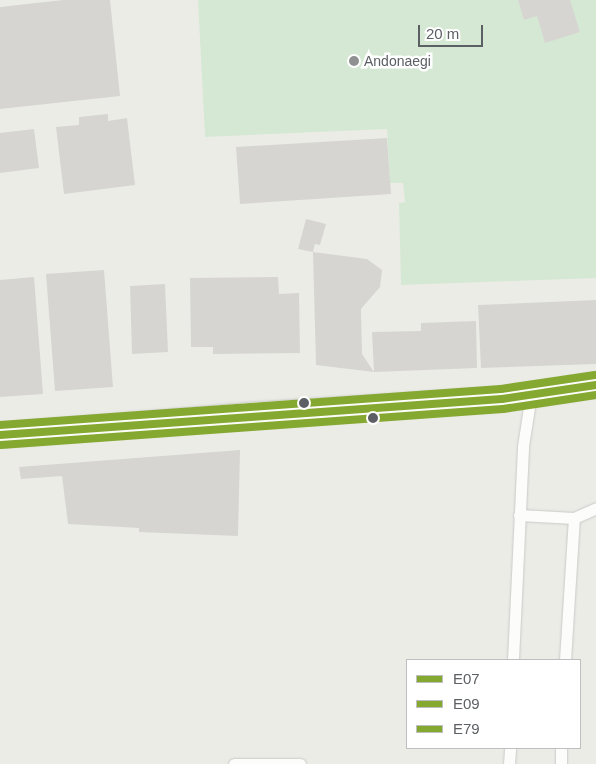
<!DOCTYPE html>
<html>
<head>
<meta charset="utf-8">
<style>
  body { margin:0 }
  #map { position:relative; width:596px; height:764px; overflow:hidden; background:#ecece7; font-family:Arial,sans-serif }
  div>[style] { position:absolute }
  .green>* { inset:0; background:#d5e8d4 }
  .building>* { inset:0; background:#d6d5d2 }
  .roads { filter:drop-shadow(0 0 1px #c9c9c9) drop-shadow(0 0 1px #c9c9c9) }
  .lane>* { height:11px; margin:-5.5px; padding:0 5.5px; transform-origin:5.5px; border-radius:5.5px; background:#fcfcfb }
  .street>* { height:24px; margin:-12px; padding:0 12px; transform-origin:12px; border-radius:12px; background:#fcfcfb }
  .bus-1>* { height:8px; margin:-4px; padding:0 4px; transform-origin:4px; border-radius:4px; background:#85a830 }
  .bus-2>* { height:8px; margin:-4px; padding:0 4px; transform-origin:4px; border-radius:4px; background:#85a830 }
  .bus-3>* { height:8px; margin:-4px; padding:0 4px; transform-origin:4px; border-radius:4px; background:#85a830 }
  .dots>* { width:14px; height:14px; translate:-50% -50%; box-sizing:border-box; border:2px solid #fff; border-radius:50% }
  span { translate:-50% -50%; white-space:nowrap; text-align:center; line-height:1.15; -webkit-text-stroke:5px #fff; paint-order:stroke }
  .poi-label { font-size:14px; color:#5c5f64 }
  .left { translate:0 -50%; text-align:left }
  .legend { position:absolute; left:406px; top:659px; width:175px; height:90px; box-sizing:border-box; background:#fff; border:1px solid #bebfc1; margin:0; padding:6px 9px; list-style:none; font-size:15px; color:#5c5f64 }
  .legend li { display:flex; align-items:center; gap:10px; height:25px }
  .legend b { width:25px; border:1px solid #bebfc1 }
  .scale { position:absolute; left:418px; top:25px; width:65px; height:22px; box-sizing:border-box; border:2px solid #5c5f64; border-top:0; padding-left:6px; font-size:15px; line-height:18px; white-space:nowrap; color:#5c5f64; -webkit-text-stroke:4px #fff; paint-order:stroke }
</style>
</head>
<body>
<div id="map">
  <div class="green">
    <div style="clip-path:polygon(198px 0,596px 0,596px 278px,401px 285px,399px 203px,405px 202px,403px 183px,390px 183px,387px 129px,205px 137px)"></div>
  </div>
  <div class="building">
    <div style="clip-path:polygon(63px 0,110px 0,120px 96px,0 109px,0 7px)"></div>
    <div style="clip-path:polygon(518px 0,570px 0,580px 32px,545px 43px,537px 16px,524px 20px)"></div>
    <div style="clip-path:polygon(108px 114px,108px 121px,127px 118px,135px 185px,64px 194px,56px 127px,79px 125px,79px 117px)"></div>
    <div style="clip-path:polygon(34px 129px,39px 168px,0 173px,0 133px)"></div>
    <div style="clip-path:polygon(387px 138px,391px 194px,240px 204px,236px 147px)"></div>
    <div style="clip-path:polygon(306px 219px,326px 224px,320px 245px,315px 244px,313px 252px,298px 249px)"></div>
    <div style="clip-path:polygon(313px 252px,367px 259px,382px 270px,380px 287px,361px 309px,362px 354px,374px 372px,316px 365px)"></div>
    <div style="clip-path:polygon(104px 270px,113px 387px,55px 391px,46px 274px)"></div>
    <div style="clip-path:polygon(34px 277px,43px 394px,0 397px,0 280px)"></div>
    <div style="clip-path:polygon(278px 277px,279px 294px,299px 293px,300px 353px,213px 354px,213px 347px,191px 347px,190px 278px)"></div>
    <div style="clip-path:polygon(165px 284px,168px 352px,132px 354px,130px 286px)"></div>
    <div style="clip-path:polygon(596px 300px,596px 364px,481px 368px,478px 305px)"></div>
    <div style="clip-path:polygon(476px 321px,477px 368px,374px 372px,372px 332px,421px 331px,421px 323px)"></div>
    <div style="clip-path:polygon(240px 450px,238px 536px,139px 532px,139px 528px,68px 524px,62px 476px,21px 479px,19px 467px)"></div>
  </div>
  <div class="roads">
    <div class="lane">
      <div style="left:519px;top:515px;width:55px;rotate:3.1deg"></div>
      <div style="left:574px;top:518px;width:24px;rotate:-24deg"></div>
      <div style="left:513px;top:660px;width:214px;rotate:-87.3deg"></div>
      <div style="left:523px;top:446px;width:52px;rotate:-81.1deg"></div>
      <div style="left:565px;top:660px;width:142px;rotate:-86.4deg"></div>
      <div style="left:234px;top:764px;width:66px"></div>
      <div style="left:509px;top:764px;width:16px;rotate:-86deg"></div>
      <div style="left:561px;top:764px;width:16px;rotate:-90deg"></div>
    </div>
    <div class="street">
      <div style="left:0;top:435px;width:247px;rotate:-4.6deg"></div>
      <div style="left:246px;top:415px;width:256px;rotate:-3.6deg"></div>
      <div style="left:502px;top:399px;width:95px;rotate:-8.5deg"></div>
    </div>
  </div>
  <div class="bus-1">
    <div style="left:0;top:435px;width:503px;rotate:-4.1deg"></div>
    <div style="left:502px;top:399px;width:95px;rotate:-8.5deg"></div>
  </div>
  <div class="bus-2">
    <div style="left:1px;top:445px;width:503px;rotate:-4.1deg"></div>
    <div style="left:503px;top:409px;width:94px;rotate:-8.6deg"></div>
  </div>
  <div class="bus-3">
    <div style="left:0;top:425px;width:502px;rotate:-4.11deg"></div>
    <div style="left:501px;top:389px;width:95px;rotate:-8.5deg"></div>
  </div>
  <div class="dots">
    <div style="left:354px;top:61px;background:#8e9092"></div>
    <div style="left:304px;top:403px;background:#5c5f64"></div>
    <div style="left:373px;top:418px;background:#5c5f64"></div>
  </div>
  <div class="poi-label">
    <span class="left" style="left:364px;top:61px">Andonaegi</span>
  </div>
  <ul class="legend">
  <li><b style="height:6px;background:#85a830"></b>E07</li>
  <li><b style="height:6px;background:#85a830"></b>E09</li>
  <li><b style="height:6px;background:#85a830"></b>E79</li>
  </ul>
  <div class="scale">20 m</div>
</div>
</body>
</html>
